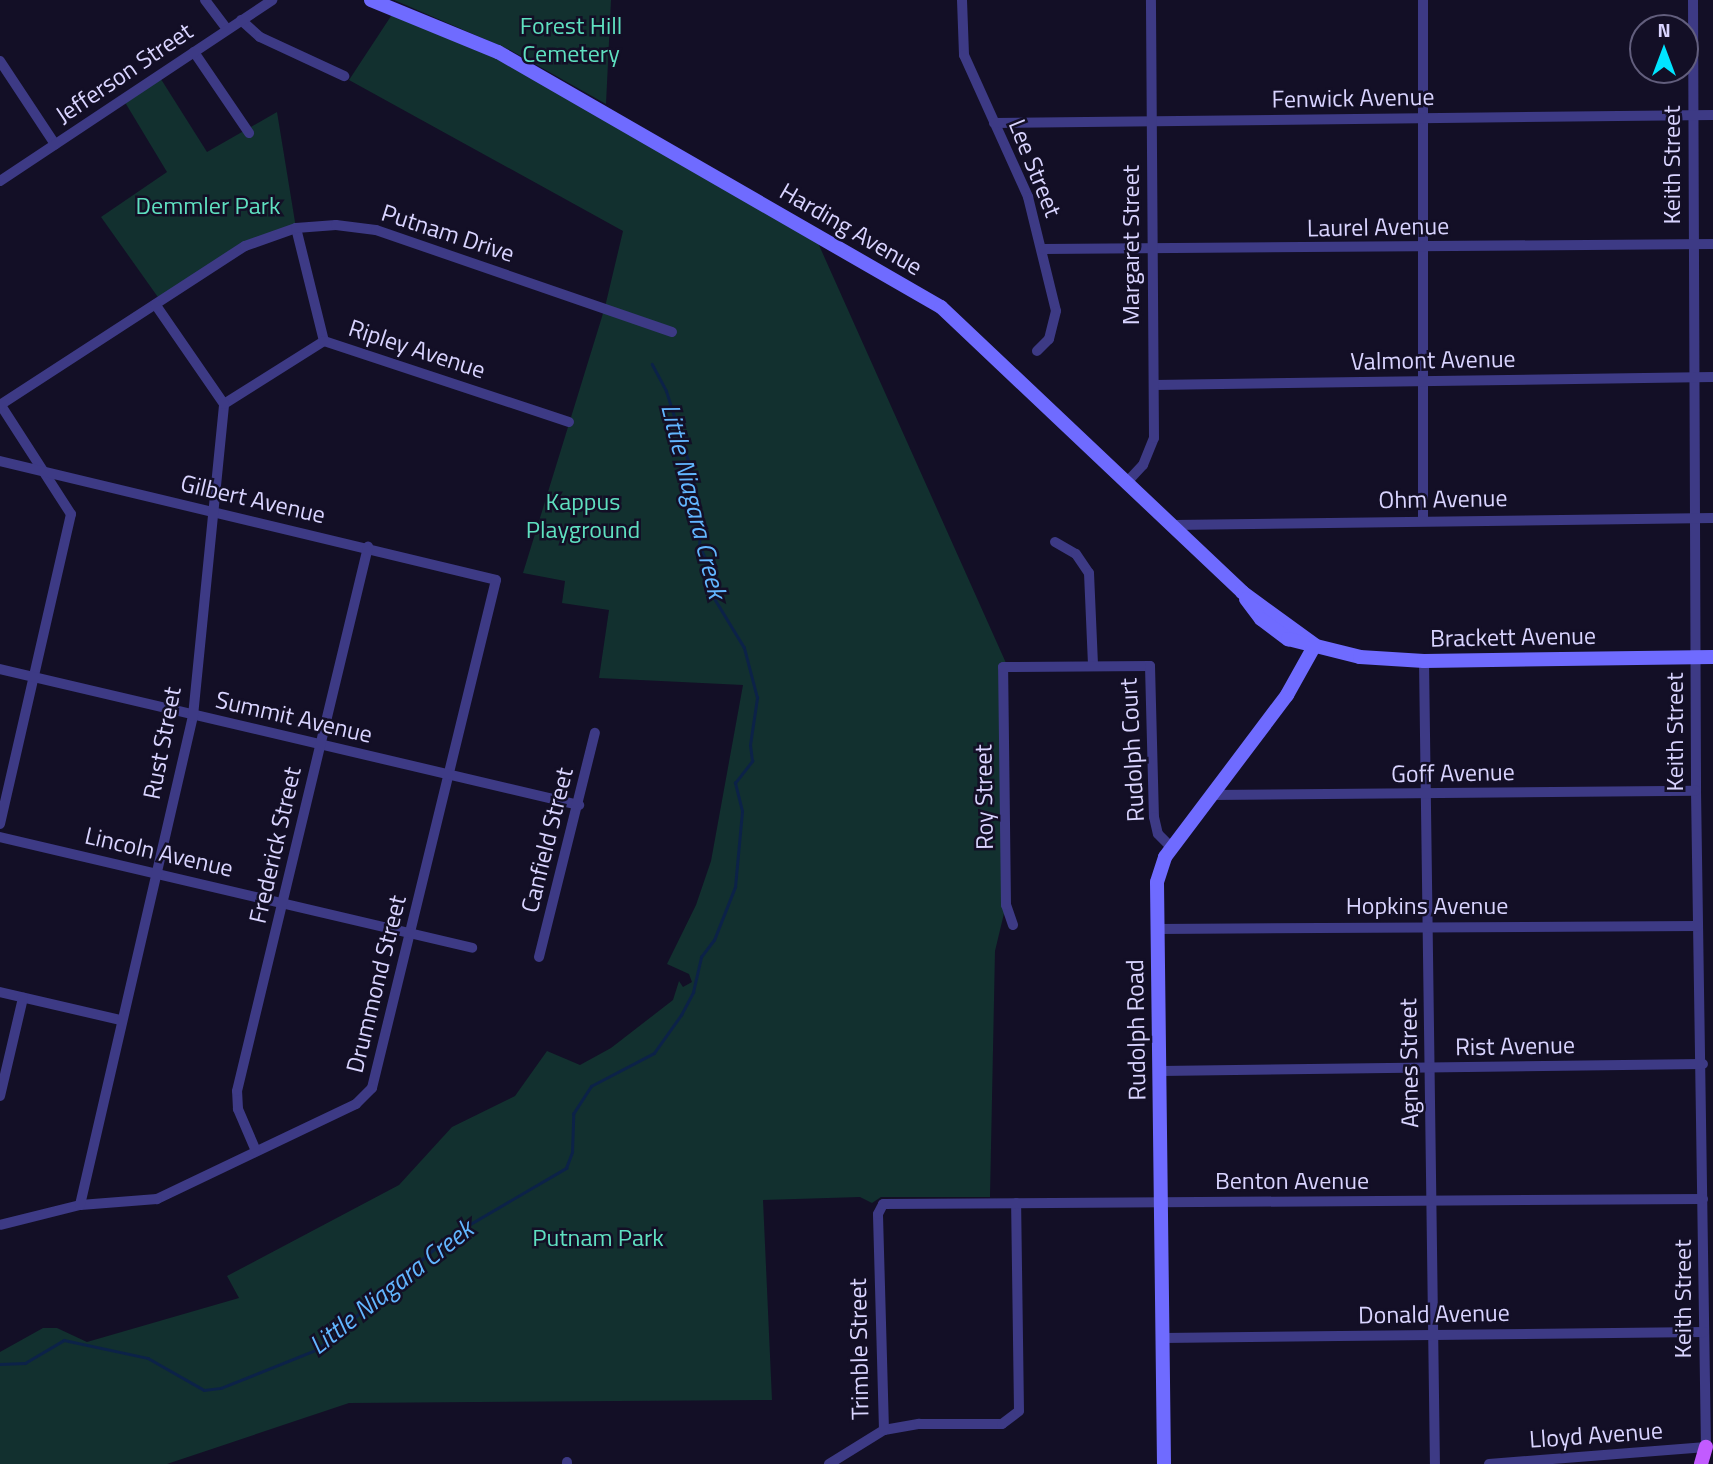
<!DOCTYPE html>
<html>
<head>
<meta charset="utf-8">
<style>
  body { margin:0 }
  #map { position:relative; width:1713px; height:1464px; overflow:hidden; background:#130f26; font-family:"Titillium Web",sans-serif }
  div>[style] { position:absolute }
  .green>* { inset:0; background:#12302f }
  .stream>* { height:2.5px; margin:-1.25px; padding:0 1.25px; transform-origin:1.25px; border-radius:1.25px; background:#0c2248 }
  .street>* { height:10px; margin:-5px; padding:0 5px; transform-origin:5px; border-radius:5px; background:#3d3a85 }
  .secondary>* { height:14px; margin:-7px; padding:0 7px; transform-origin:7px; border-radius:7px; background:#6f6bff }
  .primary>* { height:14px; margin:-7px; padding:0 7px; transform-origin:7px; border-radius:7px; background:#c25bff }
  span { translate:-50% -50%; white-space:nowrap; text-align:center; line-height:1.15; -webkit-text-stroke:5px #130f26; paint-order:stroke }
  .park-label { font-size:24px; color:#5fe0c0 }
  .street-label { font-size:24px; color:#d9d4ff }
  .water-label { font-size:26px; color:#62b6ff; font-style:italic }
  .north { position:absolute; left:1629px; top:14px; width:70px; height:70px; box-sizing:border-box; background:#130f26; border:2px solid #625e7d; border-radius:50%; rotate:0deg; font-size:19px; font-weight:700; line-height:28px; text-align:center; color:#d9d4ff }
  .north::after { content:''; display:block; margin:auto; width:24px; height:32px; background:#00e5ff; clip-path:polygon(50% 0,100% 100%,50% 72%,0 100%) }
</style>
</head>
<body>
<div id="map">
  <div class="green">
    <div style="clip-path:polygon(394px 0,611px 0,606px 104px,510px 50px)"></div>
    <div style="clip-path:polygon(395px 10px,498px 52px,814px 234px,1006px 663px,1006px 905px,995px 951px,990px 1197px,881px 1197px,872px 1203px,860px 1197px,763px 1200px,772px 1400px,349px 1403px,167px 1464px,0 1464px,0 1352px,43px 1328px,57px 1328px,87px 1342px,239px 1298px,227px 1276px,399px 1185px,452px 1127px,515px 1096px,547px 1051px,580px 1065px,611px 1048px,673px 1000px,679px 981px,683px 987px,692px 982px,689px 974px,667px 964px,696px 905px,711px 861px,743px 685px,599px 678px,609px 610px,562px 603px,565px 581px,523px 573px,605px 307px,623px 231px,349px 80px)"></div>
    <div style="clip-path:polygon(159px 76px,207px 152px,277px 112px,296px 228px,245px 246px,160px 300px,101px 217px,167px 172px,123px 99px)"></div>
  </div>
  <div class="stream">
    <div style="left:0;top:1364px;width:25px;rotate:-2deg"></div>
    <div style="left:25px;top:1363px;width:45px;rotate:-30.5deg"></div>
    <div style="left:64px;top:1340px;width:86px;rotate:12.1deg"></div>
    <div style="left:148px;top:1358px;width:64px;rotate:29.7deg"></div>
    <div style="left:204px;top:1390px;width:17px;rotate:-7deg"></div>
    <div style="left:221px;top:1388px;width:105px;rotate:-21.9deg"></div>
    <div style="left:318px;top:1349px;width:172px;rotate:-40.7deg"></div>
    <div style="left:448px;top:1237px;width:137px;rotate:-30.3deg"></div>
    <div style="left:566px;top:1168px;width:17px;rotate:-69deg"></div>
    <div style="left:572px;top:1152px;width:38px;rotate:-88deg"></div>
    <div style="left:573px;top:1114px;width:33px;rotate:-57deg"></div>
    <div style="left:591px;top:1086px;width:71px;rotate:-27.6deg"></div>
    <div style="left:654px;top:1053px;width:47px;rotate:-54.6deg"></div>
    <div style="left:681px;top:1015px;width:26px;rotate:-62deg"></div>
    <div style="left:693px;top:992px;width:36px;rotate:-77deg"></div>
    <div style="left:701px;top:957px;width:21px;rotate:-53deg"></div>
    <div style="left:714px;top:940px;width:57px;rotate:-68.4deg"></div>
    <div style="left:735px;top:887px;width:76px;rotate:-84.7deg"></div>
    <div style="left:742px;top:811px;width:29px;rotate:-104deg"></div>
    <div style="left:735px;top:783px;width:28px;rotate:-52deg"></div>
    <div style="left:752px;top:761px;width:16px;rotate:-97deg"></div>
    <div style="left:750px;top:745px;width:48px;rotate:-81.5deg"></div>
    <div style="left:757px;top:698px;width:52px;rotate:-104.6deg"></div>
    <div style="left:744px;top:648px;width:66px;rotate:-121.3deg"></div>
    <div style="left:710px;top:592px;width:27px;rotate:-94deg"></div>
    <div style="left:708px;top:565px;width:21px;rotate:-115deg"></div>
    <div style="left:699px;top:546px;width:27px;rotate:-86deg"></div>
    <div style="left:701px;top:519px;width:50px;rotate:-101.5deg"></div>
    <div style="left:691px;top:470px;width:83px;rotate:-107.6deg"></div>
    <div style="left:666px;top:391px;width:30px;rotate:-118deg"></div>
  </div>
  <div class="street">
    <div style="left:205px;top:0;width:36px;rotate:53deg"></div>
    <div style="left:962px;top:0;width:55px;rotate:87.9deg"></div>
    <div style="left:964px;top:55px;width:156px;rotate:65.7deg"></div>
    <div style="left:1028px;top:197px;width:117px;rotate:76.2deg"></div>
    <div style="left:1056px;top:311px;width:29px;rotate:104deg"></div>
    <div style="left:1049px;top:339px;width:17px;rotate:135deg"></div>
    <div style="left:1423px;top:0;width:520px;rotate:90deg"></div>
    <div style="left:1693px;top:0;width:791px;rotate:89.78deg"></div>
    <div style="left:1696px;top:791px;width:661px;rotate:89.13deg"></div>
    <div style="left:241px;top:20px;width:25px;rotate:42deg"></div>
    <div style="left:260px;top:37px;width:93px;rotate:24.9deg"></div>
    <div style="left:194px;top:52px;width:98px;rotate:55.8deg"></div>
    <div style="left:0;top:61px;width:100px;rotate:56.5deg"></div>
    <div style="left:994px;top:123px;width:719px;rotate:-0.64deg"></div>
    <div style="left:0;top:181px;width:327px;rotate:-33.6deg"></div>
    <div style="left:296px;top:228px;width:116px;rotate:76.1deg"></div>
    <div style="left:1043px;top:249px;width:670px;rotate:-0.43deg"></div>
    <div style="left:1154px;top:385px;width:559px;rotate:-0.82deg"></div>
    <div style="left:0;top:404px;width:131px;rotate:57.2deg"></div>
    <div style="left:71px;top:514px;width:318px;rotate:102.9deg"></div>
    <div style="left:224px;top:404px;width:118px;rotate:-32.2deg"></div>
    <div style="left:324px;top:341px;width:258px;rotate:18.3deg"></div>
    <div style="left:0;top:405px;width:292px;rotate:-33deg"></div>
    <div style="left:245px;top:246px;width:54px;rotate:-19.4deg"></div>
    <div style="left:296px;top:228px;width:40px;rotate:-4.3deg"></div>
    <div style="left:336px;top:225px;width:40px;rotate:7.1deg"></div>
    <div style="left:376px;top:230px;width:313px;rotate:19deg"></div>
    <div style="left:0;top:461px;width:510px;rotate:13.49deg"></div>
    <div style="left:496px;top:580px;width:523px;rotate:103.72deg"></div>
    <div style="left:372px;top:1088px;width:23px;rotate:135deg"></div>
    <div style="left:356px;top:1104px;width:221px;rotate:154.5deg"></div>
    <div style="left:157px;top:1199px;width:77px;rotate:175.5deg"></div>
    <div style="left:80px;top:1205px;width:82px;rotate:166deg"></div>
    <div style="left:1128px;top:481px;width:22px;rotate:-47deg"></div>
    <div style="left:1143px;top:465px;width:29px;rotate:-68deg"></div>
    <div style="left:1154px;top:438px;width:438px;rotate:-90.4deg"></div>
    <div style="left:1173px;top:525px;width:540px;rotate:-0.74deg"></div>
    <div style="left:1055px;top:542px;width:24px;rotate:30deg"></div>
    <div style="left:1076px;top:554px;width:23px;rotate:56deg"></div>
    <div style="left:1089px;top:573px;width:91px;rotate:87.5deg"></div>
    <div style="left:1424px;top:661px;width:803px;rotate:89.22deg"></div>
    <div style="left:0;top:669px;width:595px;rotate:13.22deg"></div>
    <div style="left:1211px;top:795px;width:485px;rotate:-0.5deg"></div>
    <div style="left:0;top:837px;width:485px;rotate:13.2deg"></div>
    <div style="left:1013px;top:925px;width:21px;rotate:-109deg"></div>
    <div style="left:1006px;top:905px;width:238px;rotate:-90.7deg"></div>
    <div style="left:1003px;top:667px;width:147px;rotate:-0.4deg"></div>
    <div style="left:1150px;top:666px;width:151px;rotate:88.5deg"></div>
    <div style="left:1154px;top:817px;width:17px;rotate:77deg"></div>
    <div style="left:1158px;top:834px;width:20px;rotate:45deg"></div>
    <div style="left:1157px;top:929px;width:541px;rotate:-0.32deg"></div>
    <div style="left:539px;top:957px;width:231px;rotate:-76deg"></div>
    <div style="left:0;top:992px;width:123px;rotate:13.1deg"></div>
    <div style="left:1161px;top:1071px;width:542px;rotate:-0.74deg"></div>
    <div style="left:0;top:1096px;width:101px;rotate:-76.8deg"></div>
    <div style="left:256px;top:1151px;width:46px;rotate:-113.2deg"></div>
    <div style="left:238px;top:1109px;width:18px;rotate:-93deg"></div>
    <div style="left:237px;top:1091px;width:560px;rotate:-76.46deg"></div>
    <div style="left:80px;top:1205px;width:502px;rotate:-76.99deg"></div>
    <div style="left:193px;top:716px;width:314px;rotate:-84.3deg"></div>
    <div style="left:224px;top:404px;width:121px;rotate:-124.6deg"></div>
    <div style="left:1163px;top:1338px;width:541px;rotate:-0.64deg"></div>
    <div style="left:884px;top:1430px;width:36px;rotate:-10deg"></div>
    <div style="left:919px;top:1424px;width:83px"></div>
    <div style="left:1002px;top:1424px;width:21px;rotate:-37deg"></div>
    <div style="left:1019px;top:1411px;width:208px;rotate:-90.8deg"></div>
    <div style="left:567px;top:1462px;width:2px;rotate:90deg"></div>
    <div style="left:829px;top:1464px;width:65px;rotate:-31.7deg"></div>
    <div style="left:884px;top:1430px;width:216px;rotate:-91.6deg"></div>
    <div style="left:878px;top:1214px;width:11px;rotate:-63deg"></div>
    <div style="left:883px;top:1204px;width:820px;rotate:-0.35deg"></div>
    <div style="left:1489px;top:1464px;width:218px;rotate:-4.5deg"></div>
  </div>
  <div class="secondary">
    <div style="left:371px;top:0;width:137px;rotate:22.3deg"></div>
    <div style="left:498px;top:52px;width:511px;rotate:29.93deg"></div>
    <div style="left:941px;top:307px;width:415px;rotate:43.4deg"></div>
    <div style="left:1242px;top:592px;width:90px;rotate:36deg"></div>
    <div style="left:1246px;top:599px;width:25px;rotate:53deg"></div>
    <div style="left:1261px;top:619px;width:34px;rotate:37deg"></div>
    <div style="left:1288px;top:639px;width:74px;rotate:14deg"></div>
    <div style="left:1360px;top:657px;width:64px;rotate:3.6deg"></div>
    <div style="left:1424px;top:661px;width:289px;rotate:-0.8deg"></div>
    <div style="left:1164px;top:1464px;width:582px;rotate:-90.69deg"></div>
    <div style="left:1157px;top:882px;width:26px;rotate:-72deg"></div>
    <div style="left:1165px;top:857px;width:203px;rotate:-53deg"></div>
    <div style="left:1287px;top:695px;width:57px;rotate:-60.8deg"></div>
  </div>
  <div class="primary">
    <div style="left:1701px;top:1464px;width:18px;rotate:-74deg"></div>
  </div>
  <div class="park-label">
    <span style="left:571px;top:40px">Forest Hill<br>Cemetery</span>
    <span style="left:208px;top:206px">Demmler Park</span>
    <span style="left:583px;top:516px">Kappus<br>Playground</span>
    <span style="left:598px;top:1238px">Putnam Park</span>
  </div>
  <div class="street-label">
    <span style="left:124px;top:73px;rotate:-34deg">Jefferson Street</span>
    <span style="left:1353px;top:98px;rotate:-1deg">Fenwick Avenue</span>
    <span style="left:1672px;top:165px;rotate:-90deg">Keith Street</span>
    <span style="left:1035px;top:168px;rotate:68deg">Lee Street</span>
    <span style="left:1378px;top:227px;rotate:-1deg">Laurel Avenue</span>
    <span style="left:851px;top:229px;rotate:30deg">Harding Avenue</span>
    <span style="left:448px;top:233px;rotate:18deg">Putnam Drive</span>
    <span style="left:1131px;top:245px;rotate:-90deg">Margaret Street</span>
    <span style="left:417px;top:349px;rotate:18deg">Ripley Avenue</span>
    <span style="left:1433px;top:360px;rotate:-1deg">Valmont Avenue</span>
    <span style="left:253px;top:499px;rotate:13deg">Gilbert Avenue</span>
    <span style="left:1443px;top:499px;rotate:-1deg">Ohm Avenue</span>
    <span style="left:1513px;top:637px;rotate:-1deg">Brackett Avenue</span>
    <span style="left:294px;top:717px;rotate:13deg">Summit Avenue</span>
    <span style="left:1675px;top:732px;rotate:-90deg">Keith Street</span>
    <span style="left:162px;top:743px;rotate:-79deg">Rust Street</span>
    <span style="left:1132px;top:750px;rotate:-93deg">Rudolph Court</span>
    <span style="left:1453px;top:773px;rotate:-1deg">Goff Avenue</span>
    <span style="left:984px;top:797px;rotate:-91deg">Roy Street</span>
    <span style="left:547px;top:840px;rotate:-76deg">Canfield Street</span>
    <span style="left:275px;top:845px;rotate:-77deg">Frederick Street</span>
    <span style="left:159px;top:852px;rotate:13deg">Lincoln Avenue</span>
    <span style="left:1427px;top:906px">Hopkins Avenue</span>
    <span style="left:376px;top:984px;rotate:-76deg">Drummond Street</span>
    <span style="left:1136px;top:1030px;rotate:-91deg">Rudolph Road</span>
    <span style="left:1515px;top:1046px;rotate:-1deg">Rist Avenue</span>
    <span style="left:1409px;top:1063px;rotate:-91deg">Agnes Street</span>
    <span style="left:1292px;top:1181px">Benton Avenue</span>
    <span style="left:1683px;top:1299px;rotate:-90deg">Keith Street</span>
    <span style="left:1434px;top:1314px;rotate:-1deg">Donald Avenue</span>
    <span style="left:859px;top:1349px;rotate:-91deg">Trimble Street</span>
    <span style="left:1596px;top:1435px;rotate:-4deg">Lloyd Avenue</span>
  </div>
  <div class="water-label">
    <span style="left:694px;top:501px;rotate:76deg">Little Niagara Creek</span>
    <span style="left:391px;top:1287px;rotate:-38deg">Little Niagara Creek</span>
  </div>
  <div class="north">N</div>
</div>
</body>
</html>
